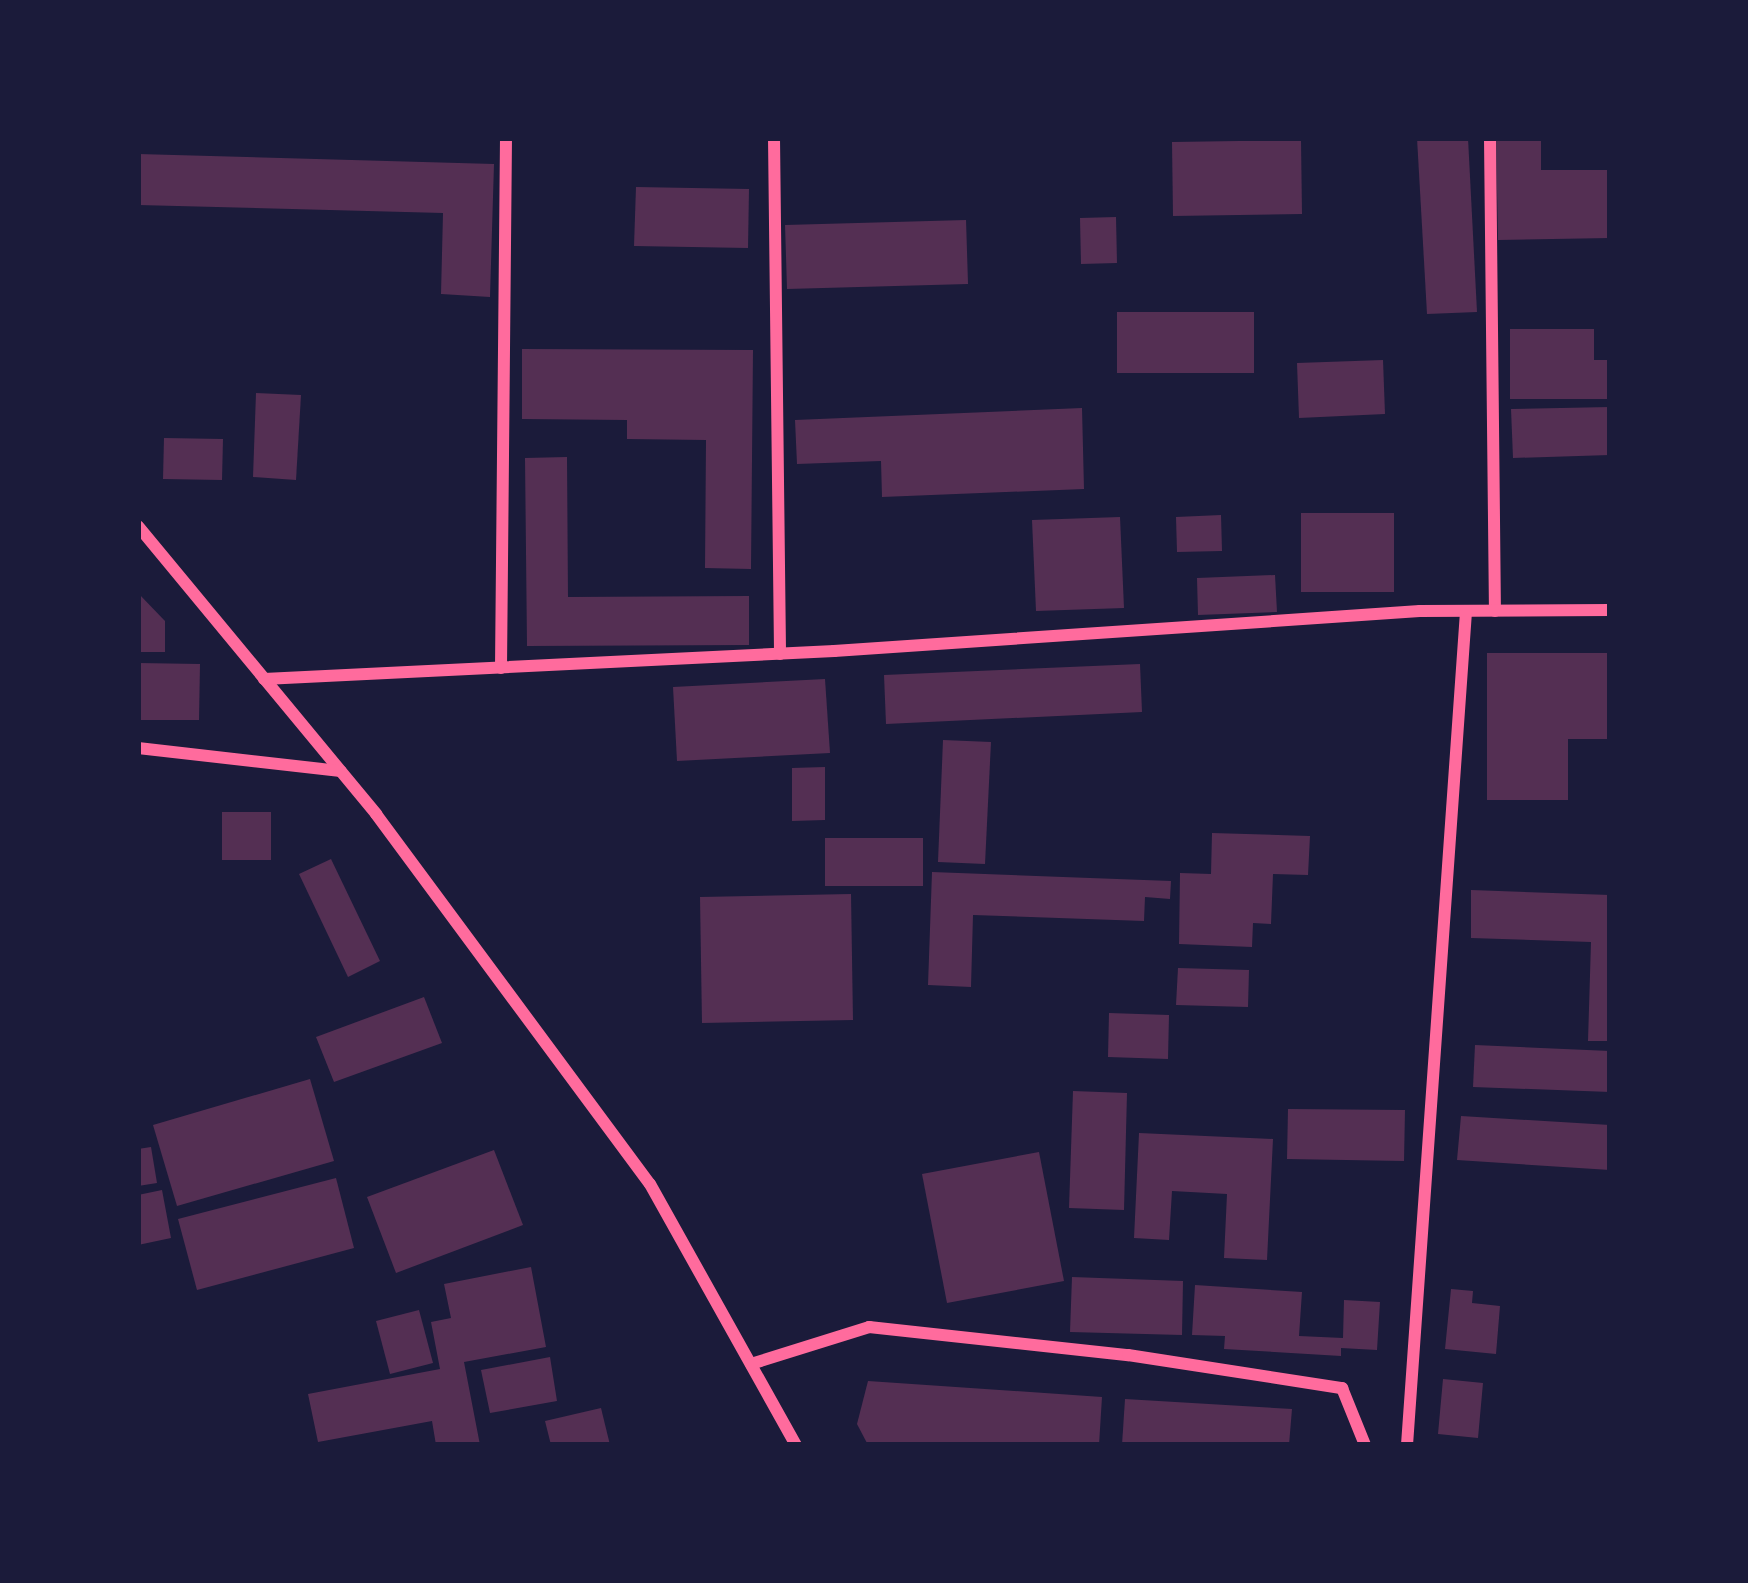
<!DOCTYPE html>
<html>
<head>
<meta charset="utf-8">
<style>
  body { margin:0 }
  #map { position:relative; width:1748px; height:1583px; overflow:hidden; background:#1b1b3a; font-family:Lato,sans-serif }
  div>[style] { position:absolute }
  .building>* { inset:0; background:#542f53 }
  .minor>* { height:12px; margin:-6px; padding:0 6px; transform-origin:6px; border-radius:6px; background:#ff6b9d }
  span { translate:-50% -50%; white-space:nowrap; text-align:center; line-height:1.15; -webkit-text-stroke:10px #1b1b3a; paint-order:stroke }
  .frame { position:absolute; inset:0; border:141px solid #1b1b3a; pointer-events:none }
</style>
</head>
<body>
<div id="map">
  <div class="building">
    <div style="clip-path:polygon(1417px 138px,1468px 138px,1477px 312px,1427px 314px)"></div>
    <div style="clip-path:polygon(1496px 138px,1541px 138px,1541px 170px,1610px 170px,1610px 238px,1498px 240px)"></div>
    <div style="clip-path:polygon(1301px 140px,1302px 214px,1173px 216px,1172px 142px)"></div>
    <div style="clip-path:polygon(138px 154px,494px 164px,490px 297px,441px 294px,443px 213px,138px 205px)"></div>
    <div style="clip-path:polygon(636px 187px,749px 189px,748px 248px,634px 246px)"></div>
    <div style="clip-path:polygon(1116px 217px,1117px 263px,1081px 264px,1080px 218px)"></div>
    <div style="clip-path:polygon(966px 220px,968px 284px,787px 289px,785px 225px)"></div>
    <div style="clip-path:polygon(1117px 312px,1254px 312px,1254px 373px,1117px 373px)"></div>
    <div style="clip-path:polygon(1510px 329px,1594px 329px,1594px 360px,1610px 360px,1610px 399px,1510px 399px)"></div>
    <div style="clip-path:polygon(522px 349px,753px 350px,751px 569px,705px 568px,706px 440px,627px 439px,627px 420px,522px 419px)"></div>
    <div style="clip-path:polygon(1383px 360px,1385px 414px,1299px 418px,1297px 363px)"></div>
    <div style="clip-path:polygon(256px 393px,301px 395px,296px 480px,253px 477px)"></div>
    <div style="clip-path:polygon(1610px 407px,1610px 455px,1513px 458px,1511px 409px)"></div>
    <div style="clip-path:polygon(1082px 408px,1084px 489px,882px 497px,881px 461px,797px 464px,795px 420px)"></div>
    <div style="clip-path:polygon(164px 438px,223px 439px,222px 480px,163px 479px)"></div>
    <div style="clip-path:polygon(567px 457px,568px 597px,749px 596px,749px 645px,527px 646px,525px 458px)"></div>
    <div style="clip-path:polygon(1301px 513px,1394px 513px,1394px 592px,1301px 592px)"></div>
    <div style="clip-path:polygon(1221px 515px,1222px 551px,1177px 552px,1176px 517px)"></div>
    <div style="clip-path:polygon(1120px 517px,1124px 608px,1036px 611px,1032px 520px)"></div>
    <div style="clip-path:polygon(1275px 575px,1277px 612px,1198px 615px,1197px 578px)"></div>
    <div style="clip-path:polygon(138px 593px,165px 621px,165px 652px,138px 652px)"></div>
    <div style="clip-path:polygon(1487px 653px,1610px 653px,1610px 739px,1568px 739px,1568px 800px,1487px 800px)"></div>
    <div style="clip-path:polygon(138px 663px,200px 664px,199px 720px,138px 720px)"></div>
    <div style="clip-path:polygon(1140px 664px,1142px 712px,886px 724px,884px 675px)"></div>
    <div style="clip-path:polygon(825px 679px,830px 753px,677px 761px,673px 687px)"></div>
    <div style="clip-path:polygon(943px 740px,991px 742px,985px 864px,938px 862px)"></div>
    <div style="clip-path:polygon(825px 767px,825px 820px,792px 821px,792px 768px)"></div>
    <div style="clip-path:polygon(222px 812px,271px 812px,271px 860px,222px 860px)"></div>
    <div style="clip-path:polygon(1212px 833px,1310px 836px,1308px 875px,1273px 874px,1271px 924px,1253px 923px,1252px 947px,1179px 944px,1180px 873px,1211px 874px)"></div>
    <div style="clip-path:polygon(825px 838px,923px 838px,923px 886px,825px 886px)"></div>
    <div style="clip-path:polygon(331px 859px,380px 961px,348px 977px,299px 874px)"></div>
    <div style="clip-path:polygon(932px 872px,1171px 881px,1170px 899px,1145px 897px,1144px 921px,973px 915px,971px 987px,928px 985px)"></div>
    <div style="clip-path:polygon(1471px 890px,1610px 895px,1610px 1041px,1588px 1041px,1591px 942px,1471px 938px)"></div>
    <div style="clip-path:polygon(851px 894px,853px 1020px,702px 1023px,700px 897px)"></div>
    <div style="clip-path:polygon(1178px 968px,1249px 970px,1248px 1007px,1176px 1005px)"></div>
    <div style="clip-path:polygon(424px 997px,442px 1043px,334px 1082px,316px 1037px)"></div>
    <div style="clip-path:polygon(1109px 1013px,1169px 1015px,1168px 1059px,1108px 1057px)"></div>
    <div style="clip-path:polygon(1475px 1045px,1610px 1051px,1610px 1092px,1473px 1087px)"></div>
    <div style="clip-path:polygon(310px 1079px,334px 1161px,177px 1206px,153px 1125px)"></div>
    <div style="clip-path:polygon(1073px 1091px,1127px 1093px,1124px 1210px,1069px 1208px)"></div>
    <div style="clip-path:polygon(1288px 1109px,1405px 1110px,1404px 1161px,1287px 1159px)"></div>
    <div style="clip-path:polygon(1461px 1116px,1610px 1125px,1610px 1170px,1457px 1160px)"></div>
    <div style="clip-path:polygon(1139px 1133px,1273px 1139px,1267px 1260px,1224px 1258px,1227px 1194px,1172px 1191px,1169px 1240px,1134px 1238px)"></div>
    <div style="clip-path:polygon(151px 1147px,157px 1183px,138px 1186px,138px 1149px)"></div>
    <div style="clip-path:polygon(494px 1150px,523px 1225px,396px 1273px,367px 1197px)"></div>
    <div style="clip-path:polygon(1039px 1152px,1064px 1281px,947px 1303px,922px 1174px)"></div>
    <div style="clip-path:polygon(336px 1178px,354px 1248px,197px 1290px,178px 1219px)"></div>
    <div style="clip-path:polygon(162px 1190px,171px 1238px,138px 1245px,138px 1195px)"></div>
    <div style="clip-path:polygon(531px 1267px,546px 1347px,464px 1362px,480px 1445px,436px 1445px,432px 1421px,318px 1442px,308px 1394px,440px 1369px,431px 1322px,451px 1318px,444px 1284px)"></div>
    <div style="clip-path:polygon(1072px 1277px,1183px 1281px,1182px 1335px,1070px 1332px)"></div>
    <div style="clip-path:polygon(1195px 1285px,1302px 1292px,1299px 1336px,1343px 1338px,1344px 1300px,1380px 1302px,1377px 1350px,1341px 1348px,1341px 1356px,1224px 1349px,1225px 1336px,1192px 1335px)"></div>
    <div style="clip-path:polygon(1451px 1289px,1473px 1291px,1472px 1303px,1500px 1306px,1496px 1354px,1445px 1349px)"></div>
    <div style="clip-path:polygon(419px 1310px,433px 1363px,390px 1374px,376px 1321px)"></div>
    <div style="clip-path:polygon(550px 1357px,557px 1401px,490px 1413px,481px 1370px)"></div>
    <div style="clip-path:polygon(1443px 1379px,1483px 1383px,1478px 1438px,1438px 1434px)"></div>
    <div style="clip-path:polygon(868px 1381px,1102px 1397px,1099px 1445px,868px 1445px,857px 1424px)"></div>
    <div style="clip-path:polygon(1125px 1399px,1292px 1409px,1289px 1445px,1122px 1445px)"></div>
    <div style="clip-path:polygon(601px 1408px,610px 1445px,551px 1445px,545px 1421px)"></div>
  </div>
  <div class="minor">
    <div style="left:774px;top:138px;width:516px;rotate:89.33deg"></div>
    <div style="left:1490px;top:138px;width:473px;rotate:89.4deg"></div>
    <div style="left:138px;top:526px;width:374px;rotate:50.4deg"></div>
    <div style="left:376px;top:814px;width:460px;rotate:53.5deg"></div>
    <div style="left:650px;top:1184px;width:299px;rotate:60.8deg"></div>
    <div style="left:501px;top:668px;width:530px;rotate:-89.46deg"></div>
    <div style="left:264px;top:679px;width:571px;rotate:-2.81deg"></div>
    <div style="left:834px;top:651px;width:587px;rotate:-3.9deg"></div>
    <div style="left:1420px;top:611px;width:190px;rotate:-0.3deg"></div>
    <div style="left:138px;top:748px;width:204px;rotate:6.5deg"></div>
    <div style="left:751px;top:1364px;width:124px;rotate:-17.4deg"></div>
    <div style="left:869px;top:1327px;width:261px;rotate:6.2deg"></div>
    <div style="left:1128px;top:1355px;width:217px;rotate:8.8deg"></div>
    <div style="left:1342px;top:1388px;width:61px;rotate:68deg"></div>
    <div style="left:1407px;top:1445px;width:836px;rotate:-85.95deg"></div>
  </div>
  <div class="frame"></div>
</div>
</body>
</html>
